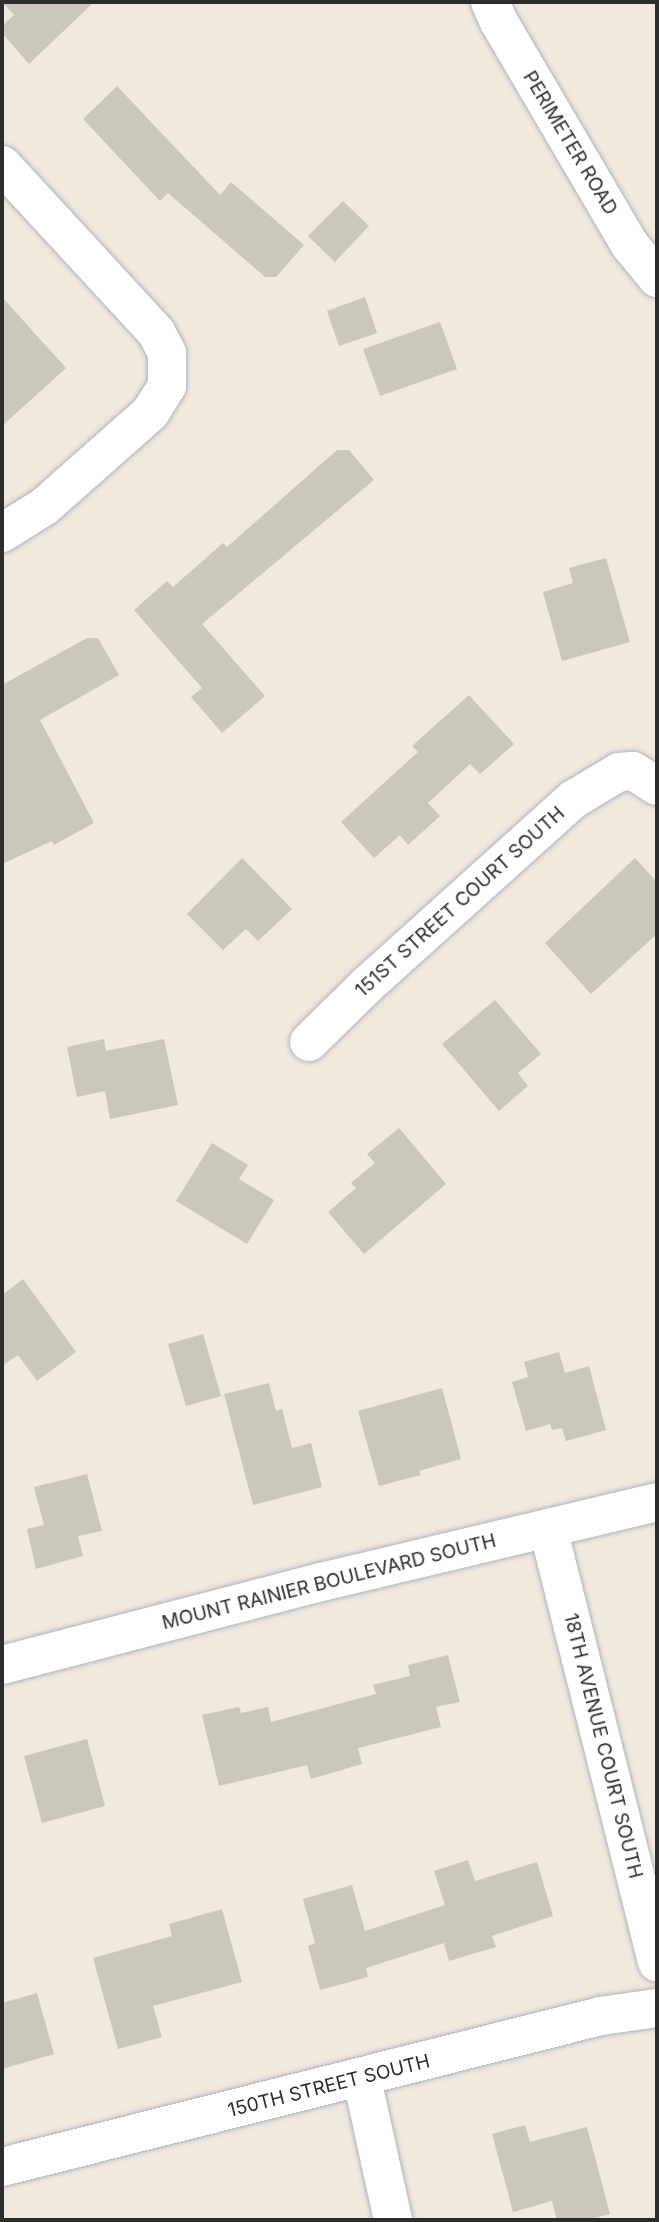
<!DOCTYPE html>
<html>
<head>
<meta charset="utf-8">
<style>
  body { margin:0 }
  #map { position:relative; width:659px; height:2222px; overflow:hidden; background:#efe9de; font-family:Inter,sans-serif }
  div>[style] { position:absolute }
  .building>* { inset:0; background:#cbc7bd }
  .roads { filter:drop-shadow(0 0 2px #b2b3c1) drop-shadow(0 0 2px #b2b3c1) }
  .minor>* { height:38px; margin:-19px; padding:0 19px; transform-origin:19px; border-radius:19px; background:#fff }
  .tertiary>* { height:38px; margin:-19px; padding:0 19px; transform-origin:19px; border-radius:19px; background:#fff }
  span { translate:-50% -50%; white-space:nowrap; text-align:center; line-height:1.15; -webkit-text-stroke:6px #fff; paint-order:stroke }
  .street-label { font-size:19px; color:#2d2d2d }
  .frame { position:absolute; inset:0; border:4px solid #2d2d2d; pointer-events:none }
</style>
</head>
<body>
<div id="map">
  <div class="building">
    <div style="clip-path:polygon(2px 2px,94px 2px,29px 64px,2px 33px,2px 26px,14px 15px)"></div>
    <div style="clip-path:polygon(117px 86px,220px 195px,231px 182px,304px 245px,276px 277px,265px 277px,168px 193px,160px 201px,83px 119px)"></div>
    <div style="clip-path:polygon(343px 201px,369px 226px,335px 262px,308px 236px)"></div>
    <div style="clip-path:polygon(2px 297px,66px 368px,2px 426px)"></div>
    <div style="clip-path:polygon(365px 297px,377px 333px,339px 346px,327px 311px)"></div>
    <div style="clip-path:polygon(440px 322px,457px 369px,380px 396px,363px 349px)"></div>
    <div style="clip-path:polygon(337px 450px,349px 450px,374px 480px,202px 624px,265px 696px,222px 733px,191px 697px,202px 688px,134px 610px,167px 581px,173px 587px,223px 543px,227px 547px)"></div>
    <div style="clip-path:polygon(606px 558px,630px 642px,562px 661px,543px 592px,573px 583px,569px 568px)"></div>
    <div style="clip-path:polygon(87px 638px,98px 638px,119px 675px,40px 720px,94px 823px,54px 845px,52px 841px,2px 864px,2px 685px)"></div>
    <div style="clip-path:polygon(469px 695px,514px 744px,480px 774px,470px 764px,428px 803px,440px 816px,408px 845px,400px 835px,374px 858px,341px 822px,418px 752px,412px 746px)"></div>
    <div style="clip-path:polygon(242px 858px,292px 909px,258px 941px,246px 929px,223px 950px,187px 914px)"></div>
    <div style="clip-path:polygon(635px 858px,657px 882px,657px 934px,591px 994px,545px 943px)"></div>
    <div style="clip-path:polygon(495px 1000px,541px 1054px,518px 1073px,528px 1086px,499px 1111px,442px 1044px)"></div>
    <div style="clip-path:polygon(104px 1039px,106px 1051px,164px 1039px,178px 1105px,110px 1119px,105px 1091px,77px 1097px,67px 1047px)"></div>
    <div style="clip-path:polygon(399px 1128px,446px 1184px,364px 1254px,328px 1212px,356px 1188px,351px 1183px,375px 1163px,367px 1154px)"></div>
    <div style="clip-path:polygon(212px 1143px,248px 1165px,239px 1179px,274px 1200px,247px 1244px,176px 1201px)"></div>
    <div style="clip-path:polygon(23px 1279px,76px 1352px,37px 1381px,18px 1355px,2px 1366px,2px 1295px)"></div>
    <div style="clip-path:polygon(203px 1334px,221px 1396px,186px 1406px,168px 1344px)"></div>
    <div style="clip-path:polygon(559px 1352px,565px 1373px,589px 1366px,606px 1430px,566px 1441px,562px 1428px,552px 1430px,550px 1424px,526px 1431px,512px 1382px,528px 1377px,524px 1362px)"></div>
    <div style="clip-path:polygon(269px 1383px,276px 1411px,282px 1409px,292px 1448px,311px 1443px,322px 1487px,253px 1505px,224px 1394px)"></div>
    <div style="clip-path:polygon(442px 1388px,461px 1459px,419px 1471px,421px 1475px,379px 1486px,358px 1411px)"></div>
    <div style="clip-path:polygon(87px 1474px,102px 1531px,78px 1536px,83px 1556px,36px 1569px,27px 1529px,44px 1525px,34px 1487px)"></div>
    <div style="clip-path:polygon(448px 1655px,460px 1702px,436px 1707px,441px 1727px,358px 1748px,362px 1764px,311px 1779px,307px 1765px,219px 1786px,202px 1715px,239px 1707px,241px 1713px,268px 1707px,271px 1722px,376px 1694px,373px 1685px,410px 1676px,408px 1665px)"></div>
    <div style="clip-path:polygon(87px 1739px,105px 1806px,42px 1823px,24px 1756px)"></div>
    <div style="clip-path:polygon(468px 1860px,475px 1881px,537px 1862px,553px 1916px,492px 1936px,496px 1947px,449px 1961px,444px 1943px,366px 1968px,368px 1977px,320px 1990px,308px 1946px,315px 1943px,303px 1899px,352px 1885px,365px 1931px,445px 1905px,434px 1871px)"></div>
    <div style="clip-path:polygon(222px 1909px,242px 1982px,153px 2006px,162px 2037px,118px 2049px,93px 1958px,172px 1936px,169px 1924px)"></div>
    <div style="clip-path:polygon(37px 1993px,54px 2054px,2px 2069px,2px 2003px)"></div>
    <div style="clip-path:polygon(525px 2125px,530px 2142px,587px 2127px,610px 2214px,586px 2220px,557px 2220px,552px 2201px,513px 2212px,492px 2134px)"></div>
  </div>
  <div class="roads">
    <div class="minor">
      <div style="left:2px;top:165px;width:227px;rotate:47.3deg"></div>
      <div style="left:156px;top:332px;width:24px;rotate:62deg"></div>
      <div style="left:167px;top:353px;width:33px;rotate:90deg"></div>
      <div style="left:167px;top:386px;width:32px;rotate:122deg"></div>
      <div style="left:150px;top:413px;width:140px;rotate:138.5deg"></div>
      <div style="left:45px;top:506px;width:51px;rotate:147.9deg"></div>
      <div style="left:309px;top:1042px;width:80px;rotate:-44.5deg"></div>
      <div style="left:366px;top:986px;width:280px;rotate:-42deg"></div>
      <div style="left:574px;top:799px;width:52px;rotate:-31deg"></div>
      <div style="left:619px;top:772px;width:14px;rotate:-4deg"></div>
      <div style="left:633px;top:771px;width:28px;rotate:32deg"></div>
      <div style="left:548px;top:1528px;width:448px;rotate:75.9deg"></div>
      <div style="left:2px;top:1665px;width:330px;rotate:-14.6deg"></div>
      <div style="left:321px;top:1582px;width:345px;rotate:-13.4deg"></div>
      <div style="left:362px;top:2079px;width:144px;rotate:77.6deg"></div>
      <div style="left:2px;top:2167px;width:618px;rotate:-14.15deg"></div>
      <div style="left:601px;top:2016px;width:57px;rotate:-8.1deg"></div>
    </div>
    <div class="tertiary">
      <div style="left:490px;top:2px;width:22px;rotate:66deg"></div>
      <div style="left:499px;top:22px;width:259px;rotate:59.6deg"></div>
      <div style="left:630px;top:245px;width:43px;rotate:50.7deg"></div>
    </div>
  </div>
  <div class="street-label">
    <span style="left:570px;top:143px;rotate:59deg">PERIMETER ROAD</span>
    <span style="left:460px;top:902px;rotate:-42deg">151ST STREET COURT SOUTH</span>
    <span style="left:329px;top:1582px;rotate:-14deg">MOUNT RAINIER BOULEVARD SOUTH</span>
    <span style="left:603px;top:1746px;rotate:76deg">18TH AVENUE COURT SOUTH</span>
    <span style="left:329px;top:2086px;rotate:-14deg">150TH STREET SOUTH</span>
  </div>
  <div class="frame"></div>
</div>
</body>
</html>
